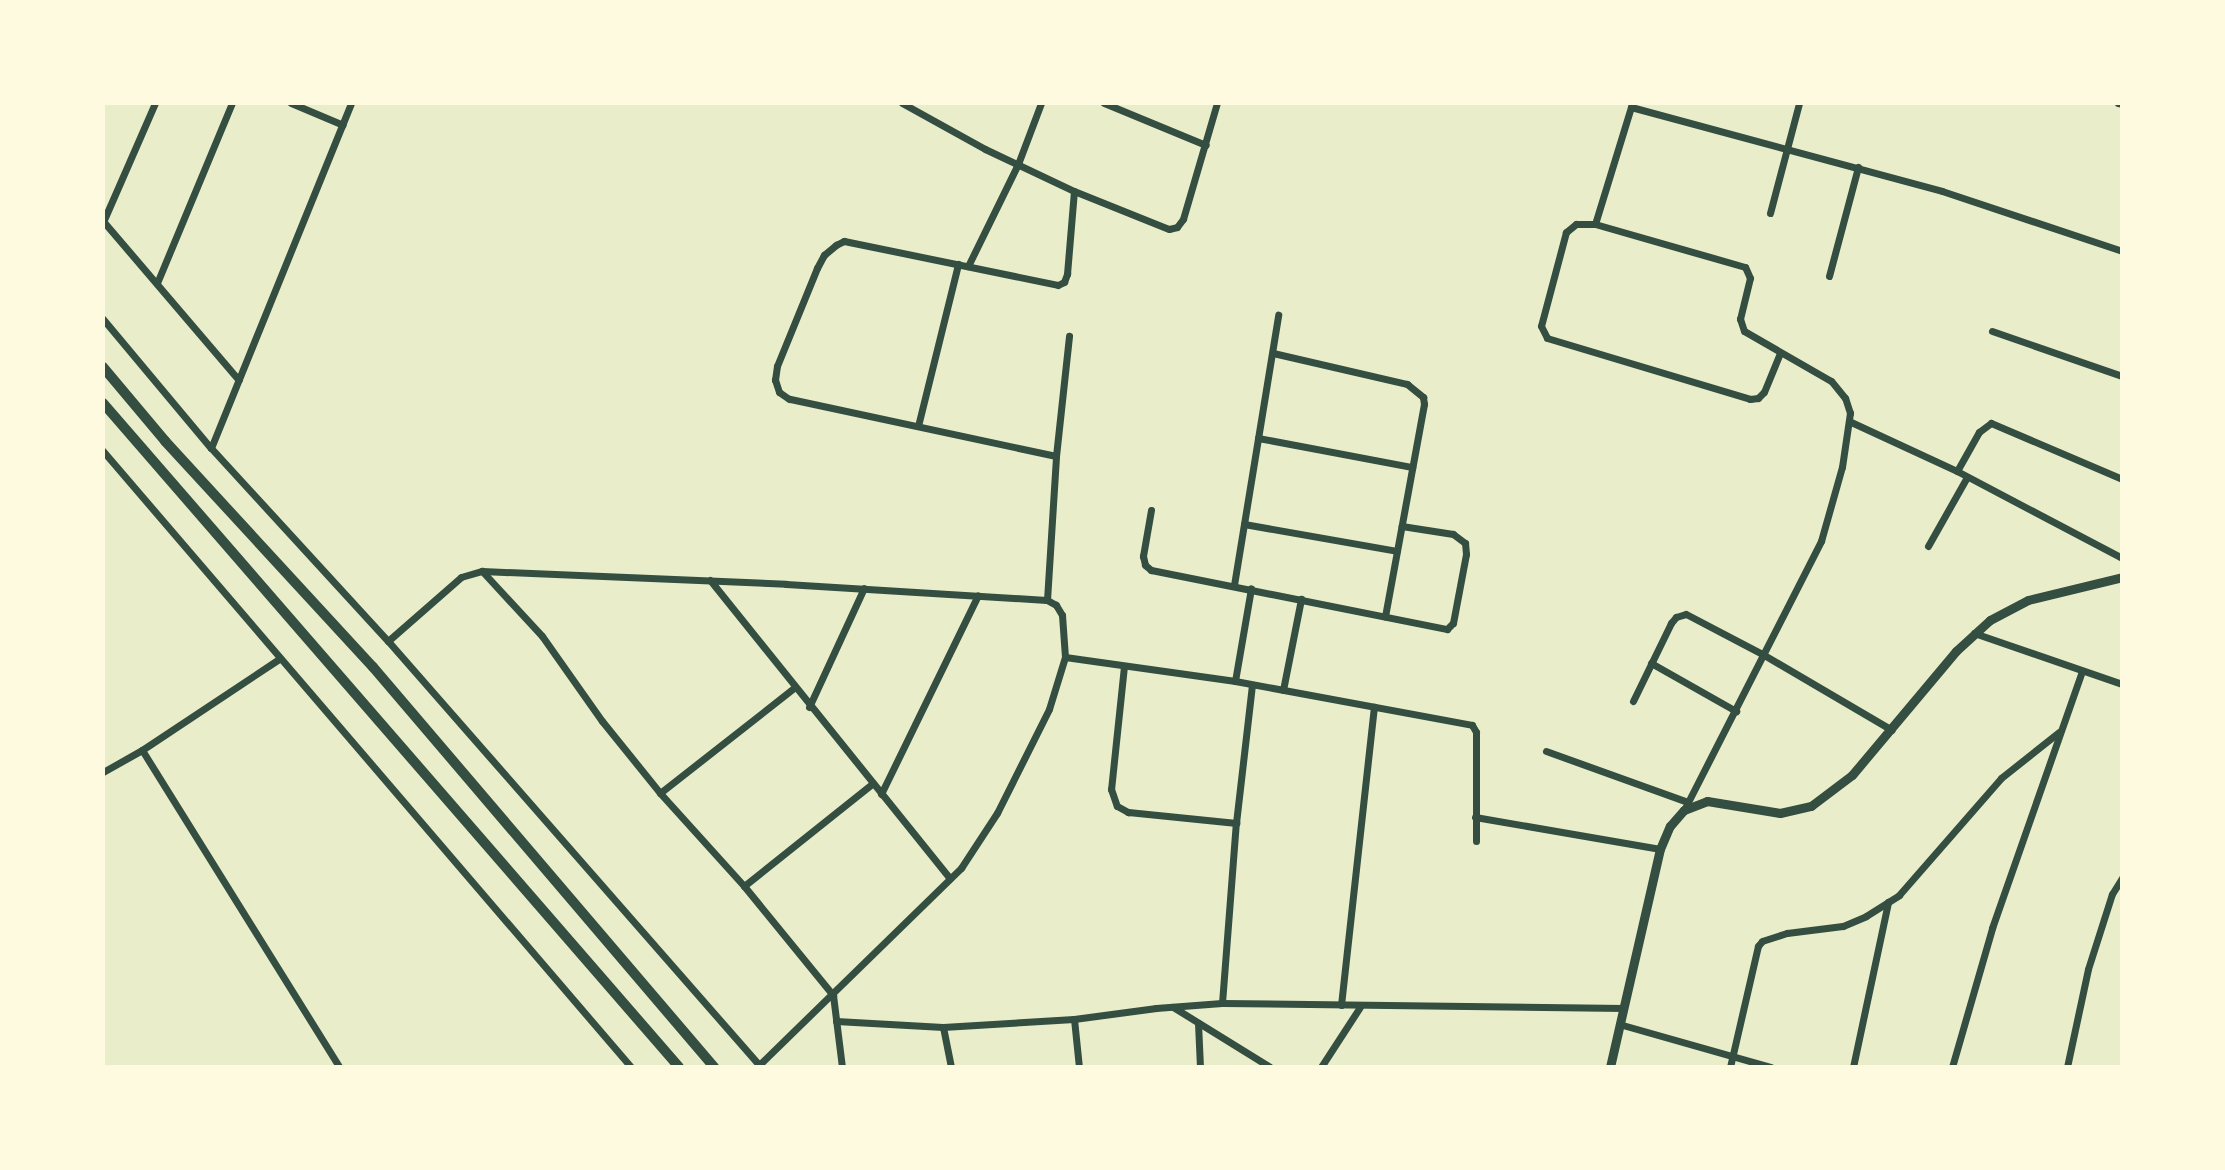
<!DOCTYPE html>
<html>
<head>
<meta charset="utf-8">
<style>
  body { margin:0 }
  #map { position:relative; width:2225px; height:1170px; overflow:hidden; background:#e9edc9; font-family:"Source Sans 3",sans-serif }
  div>[style] { position:absolute }
  .minor>* { height:7px; margin:-3.5px; padding:0 3.5px; transform-origin:3.5px; border-radius:3.5px; background:#344e41 }
  .tertiary>* { height:9px; margin:-4.5px; padding:0 4.5px; transform-origin:4.5px; border-radius:4.5px; background:#344e41 }
  .trunk>* { height:10px; margin:-5px; padding:0 5px; transform-origin:5px; border-radius:5px; background:#344e41 }
  span { translate:-50% -50%; white-space:nowrap; text-align:center; line-height:1.15; -webkit-text-stroke:7px #fefae0; paint-order:stroke }
  .frame { position:absolute; inset:0; border:105px solid #fefae0; pointer-events:none }
</style>
</head>
<body>
<div id="map">
  <div class="minor">
    <div style="left:291px;top:103px;width:56px;rotate:22.9deg"></div>
    <div style="left:902px;top:103px;width:95px;rotate:29deg"></div>
    <div style="left:985px;top:149px;width:98px;rotate:25.3deg"></div>
    <div style="left:1074px;top:191px;width:102px;rotate:21.8deg"></div>
    <div style="left:1169px;top:229px;width:8px;rotate:-14deg"></div>
    <div style="left:1177px;top:227px;width:10px;rotate:-53deg"></div>
    <div style="left:1183px;top:219px;width:121px;rotate:-73.7deg"></div>
    <div style="left:1104px;top:103px;width:110px;rotate:22.4deg"></div>
    <div style="left:2118px;top:103px;width:4px;rotate:14deg"></div>
    <div style="left:1631px;top:107px;width:322px;rotate:15.1deg"></div>
    <div style="left:1942px;top:191px;width:190px;rotate:18.4deg"></div>
    <div style="left:1770px;top:213px;width:114px;rotate:-75.2deg"></div>
    <div style="left:103px;top:221px;width:209px;rotate:49.5deg"></div>
    <div style="left:103px;top:222px;width:130px;rotate:-66.4deg"></div>
    <div style="left:1595px;top:224px;width:126px;rotate:-72.9deg"></div>
    <div style="left:968px;top:266px;width:114px;rotate:-63.9deg"></div>
    <div style="left:1018px;top:164px;width:65px;rotate:-69.3deg"></div>
    <div style="left:1829px;top:276px;width:113px;rotate:-75.1deg"></div>
    <div style="left:157px;top:283px;width:195px;rotate:-67.4deg"></div>
    <div style="left:103px;top:319px;width:168px;rotate:50.1deg"></div>
    <div style="left:211px;top:448px;width:262px;rotate:47.5deg"></div>
    <div style="left:388px;top:641px;width:566px;rotate:48.8deg"></div>
    <div style="left:1992px;top:331px;width:138px;rotate:19.1deg"></div>
    <div style="left:1273px;top:353px;width:138px;rotate:13deg"></div>
    <div style="left:1407px;top:384px;width:21px;rotate:39deg"></div>
    <div style="left:1423px;top:397px;width:7px;rotate:82deg"></div>
    <div style="left:1424px;top:404px;width:216px;rotate:100.4deg"></div>
    <div style="left:1851px;top:422px;width:117px;rotate:24.8deg"></div>
    <div style="left:1957px;top:471px;width:187px;rotate:27.8deg"></div>
    <div style="left:918px;top:426px;width:167px;rotate:-76.1deg"></div>
    <div style="left:1258px;top:438px;width:157px;rotate:10.7deg"></div>
    <div style="left:211px;top:448px;width:372px;rotate:-67.9deg"></div>
    <div style="left:103px;top:451px;width:811px;rotate:49.4deg"></div>
    <div style="left:1056px;top:456px;width:273px;rotate:-167.9deg"></div>
    <div style="left:789px;top:399px;width:12px;rotate:-145deg"></div>
    <div style="left:779px;top:392px;width:13px;rotate:-108deg"></div>
    <div style="left:775px;top:380px;width:14px;rotate:-82deg"></div>
    <div style="left:777px;top:366px;width:106px;rotate:-67.8deg"></div>
    <div style="left:817px;top:268px;width:15px;rotate:-62deg"></div>
    <div style="left:824px;top:255px;width:16px;rotate:-40deg"></div>
    <div style="left:836px;top:245px;width:9px;rotate:-27deg"></div>
    <div style="left:844px;top:241px;width:218px;rotate:11.6deg"></div>
    <div style="left:1058px;top:285px;width:7px;rotate:-27deg"></div>
    <div style="left:1064px;top:282px;width:9px;rotate:-69deg"></div>
    <div style="left:1067px;top:274px;width:83px;rotate:-85.2deg"></div>
    <div style="left:1957px;top:471px;width:45px;rotate:-60.6deg"></div>
    <div style="left:1979px;top:432px;width:15px;rotate:-37deg"></div>
    <div style="left:1991px;top:423px;width:142px;rotate:23.1deg"></div>
    <div style="left:1151px;top:510px;width:47px;rotate:99.9deg"></div>
    <div style="left:1143px;top:556px;width:9px;rotate:77deg"></div>
    <div style="left:1145px;top:565px;width:8px;rotate:40deg"></div>
    <div style="left:1151px;top:570px;width:302px;rotate:11.3deg"></div>
    <div style="left:1447px;top:629px;width:8px;rotate:-45deg"></div>
    <div style="left:1453px;top:623px;width:70px;rotate:-79.3deg"></div>
    <div style="left:1466px;top:554px;width:11px;rotate:-95deg"></div>
    <div style="left:1465px;top:543px;width:15px;rotate:-143deg"></div>
    <div style="left:1453px;top:534px;width:52px;rotate:-171.1deg"></div>
    <div style="left:1244px;top:524px;width:155px;rotate:10deg"></div>
    <div style="left:1928px;top:546px;width:79px;rotate:-60.5deg"></div>
    <div style="left:482px;top:571px;width:88px;rotate:47.3deg"></div>
    <div style="left:542px;top:636px;width:104px;rotate:54.8deg"></div>
    <div style="left:602px;top:721px;width:92px;rotate:51.1deg"></div>
    <div style="left:660px;top:793px;width:125px;rotate:47.9deg"></div>
    <div style="left:744px;top:886px;width:141px;rotate:50.8deg"></div>
    <div style="left:833px;top:995px;width:73px;rotate:82.9deg"></div>
    <div style="left:710px;top:580px;width:383px;rotate:51.2deg"></div>
    <div style="left:1234px;top:585px;width:274px;rotate:-80.7deg"></div>
    <div style="left:1974px;top:633px;width:157px;rotate:19deg"></div>
    <div style="left:388px;top:641px;width:97px;rotate:-41.2deg"></div>
    <div style="left:461px;top:577px;width:22px;rotate:-16deg"></div>
    <div style="left:482px;top:571px;width:304px;rotate:2.4deg"></div>
    <div style="left:786px;top:584px;width:261px;rotate:3.5deg"></div>
    <div style="left:1065px;top:657px;width:172px;rotate:8deg"></div>
    <div style="left:1235px;top:681px;width:241px;rotate:10.5deg"></div>
    <div style="left:1472px;top:725px;width:8px;rotate:60deg"></div>
    <div style="left:1476px;top:732px;width:109px;rotate:90deg"></div>
    <div style="left:1651px;top:663px;width:98px;rotate:29.5deg"></div>
    <div style="left:1124px;top:666px;width:124px;rotate:96deg"></div>
    <div style="left:1111px;top:789px;width:18px;rotate:71deg"></div>
    <div style="left:1117px;top:806px;width:13px;rotate:29deg"></div>
    <div style="left:1128px;top:812px;width:109px;rotate:5.8deg"></div>
    <div style="left:1235px;top:681px;width:94px;rotate:-80.2deg"></div>
    <div style="left:1283px;top:690px;width:93px;rotate:-78.8deg"></div>
    <div style="left:1633px;top:701px;width:87px;rotate:-64deg"></div>
    <div style="left:1671px;top:623px;width:8px;rotate:-50deg"></div>
    <div style="left:1676px;top:617px;width:10px;rotate:-17deg"></div>
    <div style="left:1686px;top:614px;width:88px;rotate:27.7deg"></div>
    <div style="left:1764px;top:655px;width:148px;rotate:30.4deg"></div>
    <div style="left:809px;top:707px;width:131px;rotate:-65.2deg"></div>
    <div style="left:142px;top:750px;width:373px;rotate:58.1deg"></div>
    <div style="left:1546px;top:751px;width:151px;rotate:19.8deg"></div>
    <div style="left:103px;top:772px;width:45px;rotate:-29.4deg"></div>
    <div style="left:142px;top:750px;width:164px;rotate:-33.6deg"></div>
    <div style="left:660px;top:793px;width:170px;rotate:-38.1deg"></div>
    <div style="left:881px;top:794px;width:221px;rotate:-64deg"></div>
    <div style="left:1684px;top:810px;width:302px;rotate:-63deg"></div>
    <div style="left:1821px;top:541px;width:77px;rotate:-74.2deg"></div>
    <div style="left:1842px;top:467px;width:55px;rotate:-81.6deg"></div>
    <div style="left:1850px;top:413px;width:16px;rotate:-108deg"></div>
    <div style="left:1845px;top:398px;width:22px;rotate:-129deg"></div>
    <div style="left:1831px;top:381px;width:100px;rotate:-150.1deg"></div>
    <div style="left:1744px;top:331px;width:13px;rotate:-108deg"></div>
    <div style="left:1740px;top:319px;width:42px;rotate:-76.3deg"></div>
    <div style="left:1750px;top:278px;width:12px;rotate:-114deg"></div>
    <div style="left:1745px;top:267px;width:156px;rotate:-164deg"></div>
    <div style="left:1595px;top:224px;width:19px;rotate:180deg"></div>
    <div style="left:1576px;top:224px;width:13px;rotate:141deg"></div>
    <div style="left:1566px;top:232px;width:97px;rotate:104.9deg"></div>
    <div style="left:1541px;top:326px;width:13px;rotate:63deg"></div>
    <div style="left:1547px;top:338px;width:212px;rotate:16.7deg"></div>
    <div style="left:1750px;top:399px;width:8px;rotate:-7deg"></div>
    <div style="left:1758px;top:398px;width:8px;rotate:-45deg"></div>
    <div style="left:1764px;top:392px;width:42px;rotate:-67.7deg"></div>
    <div style="left:1475px;top:817px;width:188px;rotate:9.8deg"></div>
    <div style="left:744px;top:886px;width:164px;rotate:-38.6deg"></div>
    <div style="left:1222px;top:1003px;width:181px;rotate:-85.6deg"></div>
    <div style="left:1236px;top:823px;width:139px;rotate:-83.4deg"></div>
    <div style="left:1341px;top:1005px;width:300px;rotate:-83.7deg"></div>
    <div style="left:1173px;top:1007px;width:114px;rotate:31.7deg"></div>
    <div style="left:1074px;top:1019px;width:48px;rotate:84.1deg"></div>
    <div style="left:836px;top:1021px;width:107px;rotate:3.2deg"></div>
    <div style="left:943px;top:1027px;width:131px;rotate:-3.5deg"></div>
    <div style="left:1074px;top:1019px;width:83px;rotate:-7.6deg"></div>
    <div style="left:1156px;top:1008px;width:66px;rotate:-4.3deg"></div>
    <div style="left:1222px;top:1003px;width:402px;rotate:0.7deg"></div>
    <div style="left:1198px;top:1023px;width:44px;rotate:87.4deg"></div>
    <div style="left:1619px;top:1024px;width:158px;rotate:15.8deg"></div>
    <div style="left:943px;top:1027px;width:41px;rotate:78.7deg"></div>
    <div style="left:758px;top:1066px;width:284px;rotate:-44.3deg"></div>
    <div style="left:961px;top:868px;width:66px;rotate:-56.8deg"></div>
    <div style="left:997px;top:813px;width:116px;rotate:-63.4deg"></div>
    <div style="left:1049px;top:709px;width:54px;rotate:-72.9deg"></div>
    <div style="left:1065px;top:657px;width:42px;rotate:-94.1deg"></div>
    <div style="left:1062px;top:615px;width:12px;rotate:-121deg"></div>
    <div style="left:1056px;top:605px;width:10px;rotate:-151deg"></div>
    <div style="left:1047px;top:600px;width:144px;rotate:-86.4deg"></div>
    <div style="left:1056px;top:456px;width:121px;rotate:-83.8deg"></div>
    <div style="left:1321px;top:1067px;width:72px;rotate:-57deg"></div>
    <div style="left:1730px;top:1067px;width:124px;rotate:-77deg"></div>
    <div style="left:1758px;top:946px;width:6px;rotate:-51deg"></div>
    <div style="left:1762px;top:941px;width:26px;rotate:-18deg"></div>
    <div style="left:1787px;top:933px;width:56px;rotate:-7.1deg"></div>
    <div style="left:1843px;top:926px;width:25px;rotate:-23deg"></div>
    <div style="left:1866px;top:916px;width:39px;rotate:-32deg"></div>
    <div style="left:1899px;top:895px;width:155px;rotate:-48.9deg"></div>
    <div style="left:2001px;top:778px;width:74px;rotate:-38.4deg"></div>
    <div style="left:1853px;top:1067px;width:169px;rotate:-78deg"></div>
    <div style="left:1952px;top:1067px;width:145px;rotate:-73.9deg"></div>
    <div style="left:1992px;top:928px;width:272px;rotate:-70.7deg"></div>
    <div style="left:2067px;top:1067px;width:100px;rotate:-77.9deg"></div>
    <div style="left:2088px;top:969px;width:79px;rotate:-72.3deg"></div>
    <div style="left:2112px;top:894px;width:19px;rotate:-58deg"></div>
  </div>
  <div class="tertiary">
    <div style="left:1610px;top:1067px;width:224px;rotate:-77.1deg"></div>
    <div style="left:1660px;top:849px;width:25px;rotate:-67deg"></div>
    <div style="left:1670px;top:826px;width:21px;rotate:-49deg"></div>
    <div style="left:1684px;top:810px;width:25px;rotate:-21deg"></div>
    <div style="left:1707px;top:801px;width:74px;rotate:9.3deg"></div>
    <div style="left:1780px;top:813px;width:32px;rotate:-13deg"></div>
    <div style="left:1811px;top:806px;width:51px;rotate:-37.1deg"></div>
    <div style="left:1852px;top:775px;width:162px;rotate:-50deg"></div>
    <div style="left:1956px;top:651px;width:46px;rotate:-42.4deg"></div>
    <div style="left:1990px;top:620px;width:43px;rotate:-27.8deg"></div>
    <div style="left:2028px;top:600px;width:97px;rotate:-13.7deg"></div>
  </div>
  <div class="trunk">
    <div style="left:103px;top:367px;width:97px;rotate:50deg"></div>
    <div style="left:165px;top:441px;width:307px;rotate:47.4deg"></div>
    <div style="left:373px;top:667px;width:526px;rotate:49.55deg"></div>
    <div style="left:103px;top:403px;width:879px;rotate:49.06deg"></div>
  </div>
  <div class="frame"></div>
</div>
</body>
</html>
